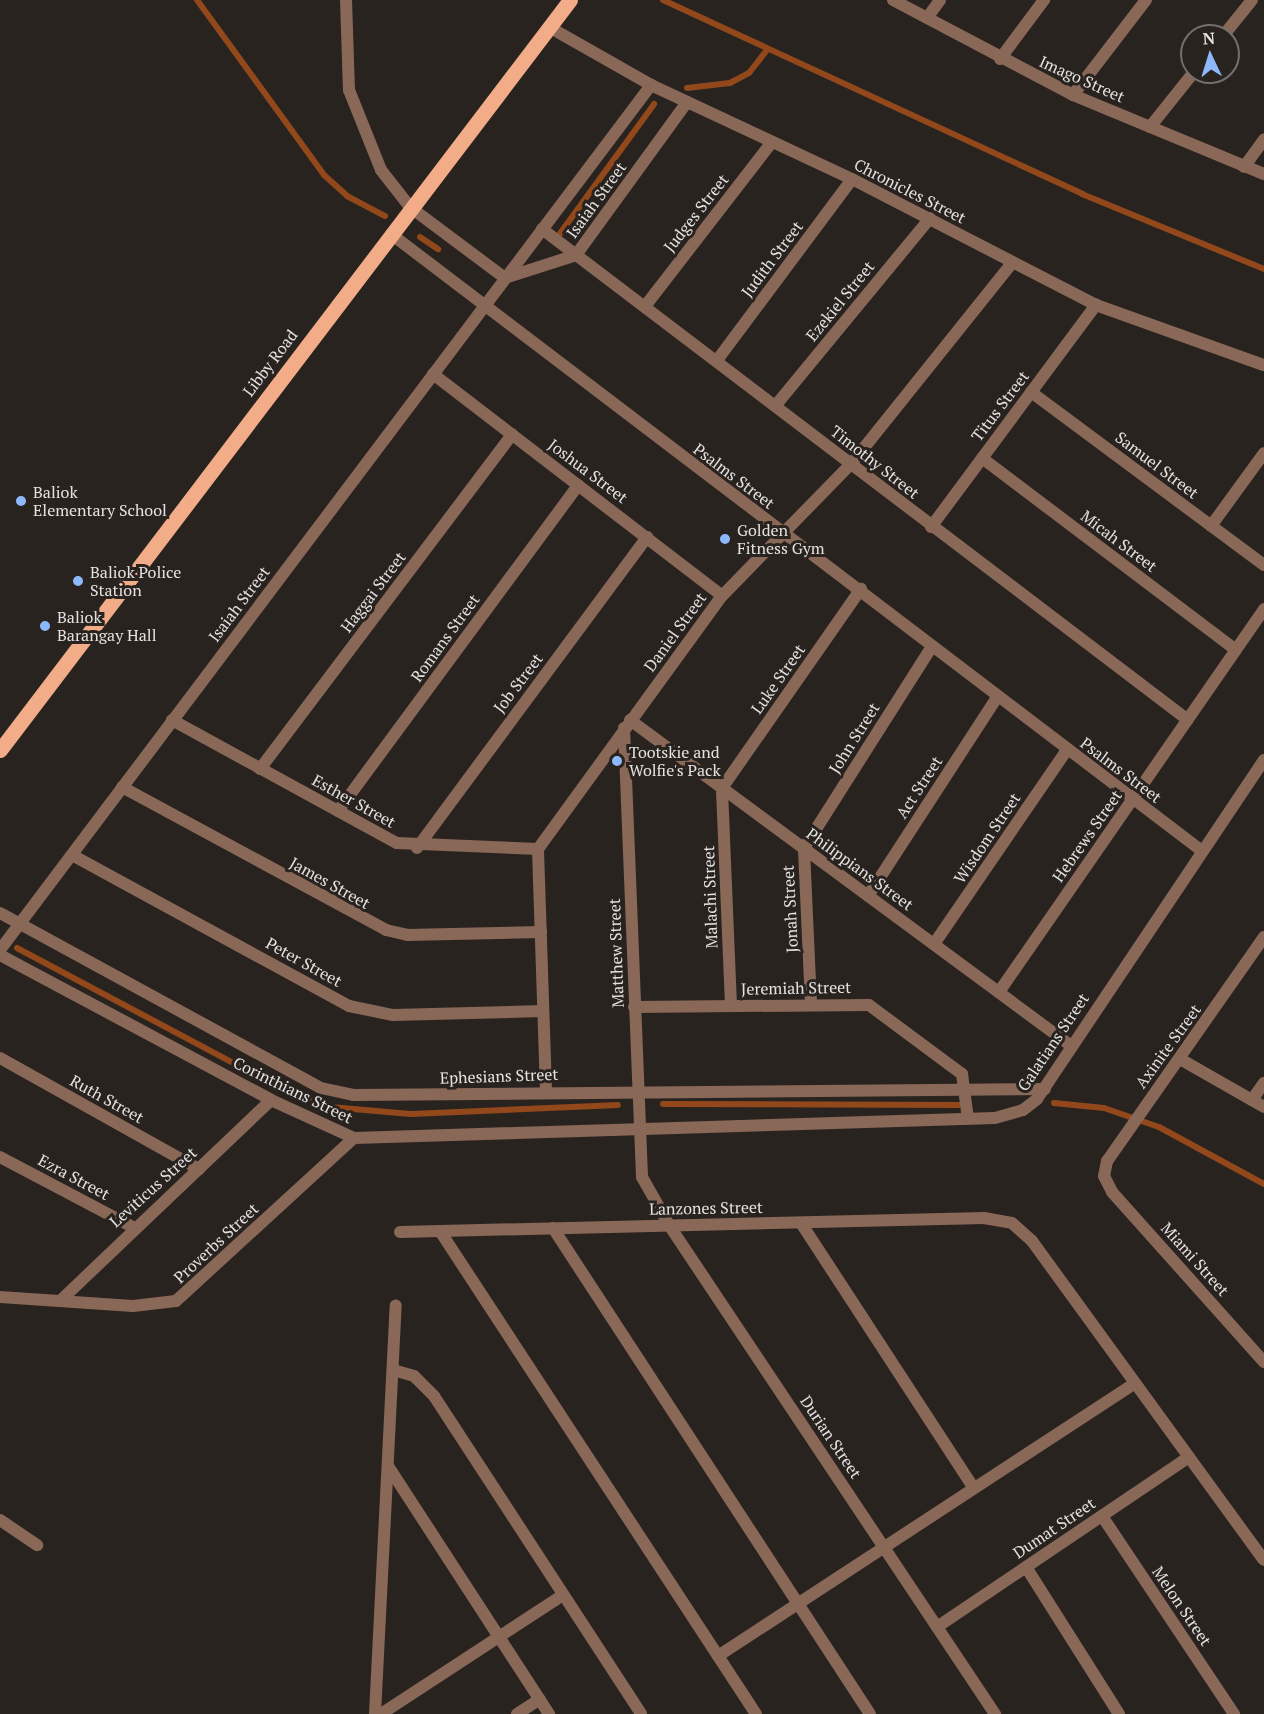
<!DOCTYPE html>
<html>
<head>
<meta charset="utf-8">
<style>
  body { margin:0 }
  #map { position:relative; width:1264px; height:1714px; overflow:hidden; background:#292320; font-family:"PT Serif",serif }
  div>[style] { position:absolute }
  .stream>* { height:6px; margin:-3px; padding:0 3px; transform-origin:3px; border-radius:3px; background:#92481b }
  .street>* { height:12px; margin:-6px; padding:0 6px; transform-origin:6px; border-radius:6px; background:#8a6857 }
  .primary>* { height:15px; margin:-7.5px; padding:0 7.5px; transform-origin:7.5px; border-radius:7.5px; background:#f2ac87 }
  .dots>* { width:16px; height:16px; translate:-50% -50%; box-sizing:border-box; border:3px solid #292320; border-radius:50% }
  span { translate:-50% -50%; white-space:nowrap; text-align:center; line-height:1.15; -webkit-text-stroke:6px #292320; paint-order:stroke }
  .street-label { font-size:16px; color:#e4e1df }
  .poi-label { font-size:16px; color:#e4e1df }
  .left { translate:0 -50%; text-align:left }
  .north { position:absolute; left:1180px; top:24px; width:60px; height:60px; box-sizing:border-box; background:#292320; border:2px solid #746f6c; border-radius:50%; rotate:356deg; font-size:16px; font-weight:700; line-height:24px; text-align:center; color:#e4e1df }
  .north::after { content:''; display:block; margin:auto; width:21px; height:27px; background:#8db9fc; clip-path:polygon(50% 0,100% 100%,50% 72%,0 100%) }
</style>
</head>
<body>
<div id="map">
  <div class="stream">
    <div style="left:197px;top:0;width:216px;rotate:54deg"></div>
    <div style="left:324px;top:175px;width:31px;rotate:42deg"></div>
    <div style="left:347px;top:196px;width:43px;rotate:27.8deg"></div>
    <div style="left:663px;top:0;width:462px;rotate:24.8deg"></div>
    <div style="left:1082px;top:194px;width:197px;rotate:22.4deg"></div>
    <div style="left:687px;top:88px;width:43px;rotate:-6.6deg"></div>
    <div style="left:730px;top:83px;width:21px;rotate:-28deg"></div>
    <div style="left:749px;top:73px;width:28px;rotate:-52deg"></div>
    <div style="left:420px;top:237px;width:22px;rotate:34deg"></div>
    <div style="left:556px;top:239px;width:167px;rotate:-54deg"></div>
    <div style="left:17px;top:948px;width:294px;rotate:28deg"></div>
    <div style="left:277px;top:1086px;width:57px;rotate:21.6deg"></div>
    <div style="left:330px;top:1107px;width:81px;rotate:4.9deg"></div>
    <div style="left:411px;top:1114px;width:207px;rotate:-2.5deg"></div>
    <div style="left:1054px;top:1103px;width:50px;rotate:5.7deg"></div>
    <div style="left:1104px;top:1108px;width:58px;rotate:19.1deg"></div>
    <div style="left:1159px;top:1127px;width:119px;rotate:28.5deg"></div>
    <div style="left:663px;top:1104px;width:296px;rotate:0.2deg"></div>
  </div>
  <div class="street">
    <div style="left:346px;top:0;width:90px;rotate:88.1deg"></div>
    <div style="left:349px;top:90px;width:86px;rotate:68.2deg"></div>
    <div style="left:381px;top:170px;width:47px;rotate:51.9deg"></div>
    <div style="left:410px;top:207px;width:119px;rotate:36.8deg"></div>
    <div style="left:893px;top:0;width:204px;rotate:27.8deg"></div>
    <div style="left:1073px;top:95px;width:207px;rotate:22.5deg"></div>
    <div style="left:927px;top:18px;width:22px;rotate:-54deg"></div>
    <div style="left:549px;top:27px;width:117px;rotate:29.6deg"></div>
    <div style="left:651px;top:85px;width:222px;rotate:25.1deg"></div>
    <div style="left:852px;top:179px;width:275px;rotate:27.3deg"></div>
    <div style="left:1096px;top:305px;width:178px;rotate:19.7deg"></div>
    <div style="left:1223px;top:36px;width:46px;rotate:-51.1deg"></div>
    <div style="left:1000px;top:59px;width:74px;rotate:-53.3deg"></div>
    <div style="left:1073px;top:95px;width:120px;rotate:-52.5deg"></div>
    <div style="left:1150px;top:127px;width:70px;rotate:-51.3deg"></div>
    <div style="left:1244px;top:167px;width:34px;rotate:-54deg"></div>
    <div style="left:542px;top:229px;width:811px;rotate:37.24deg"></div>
    <div style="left:391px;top:234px;width:1019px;rotate:37.26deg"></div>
    <div style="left:505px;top:278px;width:75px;rotate:-17.9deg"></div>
    <div style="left:576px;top:255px;width:189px;rotate:-54deg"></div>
    <div style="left:646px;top:305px;width:206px;rotate:-52.3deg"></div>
    <div style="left:718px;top:359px;width:224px;rotate:-53.3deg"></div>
    <div style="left:433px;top:374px;width:364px;rotate:37.5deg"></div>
    <div style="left:1031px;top:392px;width:290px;rotate:36.6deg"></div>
    <div style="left:776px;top:405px;width:242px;rotate:-50.5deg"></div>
    <div style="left:982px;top:458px;width:318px;rotate:37.1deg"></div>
    <div style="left:1211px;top:526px;width:90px;rotate:-54deg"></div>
    <div style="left:931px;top:527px;width:277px;rotate:-53.4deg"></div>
    <div style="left:172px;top:720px;width:256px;rotate:28.7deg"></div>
    <div style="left:397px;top:843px;width:141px;rotate:2.4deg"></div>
    <div style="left:630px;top:720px;width:547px;rotate:36.45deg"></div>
    <div style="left:624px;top:728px;width:449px;rotate:87.7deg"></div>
    <div style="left:642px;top:1177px;width:55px;rotate:60.6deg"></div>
    <div style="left:669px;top:1225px;width:588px;rotate:56.31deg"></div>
    <div style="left:260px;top:769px;width:419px;rotate:-53deg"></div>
    <div style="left:122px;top:787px;width:300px;rotate:28.4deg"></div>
    <div style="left:386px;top:930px;width:22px;rotate:13deg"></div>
    <div style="left:407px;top:935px;width:134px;rotate:-1.3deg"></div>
    <div style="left:338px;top:811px;width:405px;rotate:-53.6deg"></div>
    <div style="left:417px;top:848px;width:387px;rotate:-53.5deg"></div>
    <div style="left:72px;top:855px;width:315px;rotate:28.6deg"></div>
    <div style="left:349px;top:1006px;width:45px;rotate:11.6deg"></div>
    <div style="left:393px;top:1015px;width:150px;rotate:-1.5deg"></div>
    <div style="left:868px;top:896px;width:237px;rotate:-57deg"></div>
    <div style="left:0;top:913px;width:366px;rotate:28.6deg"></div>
    <div style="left:321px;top:1088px;width:33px;rotate:12deg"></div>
    <div style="left:353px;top:1095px;width:692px;rotate:-0.5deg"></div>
    <div style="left:1264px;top:937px;width:274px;rotate:125deg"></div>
    <div style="left:1107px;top:1161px;width:15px;rotate:101deg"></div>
    <div style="left:1104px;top:1176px;width:18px;rotate:63deg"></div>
    <div style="left:1112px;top:1192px;width:228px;rotate:48.2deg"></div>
    <div style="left:934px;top:944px;width:235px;rotate:-55.6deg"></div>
    <div style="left:0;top:950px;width:1083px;rotate:-53.03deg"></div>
    <div style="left:0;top:955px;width:307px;rotate:28.1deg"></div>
    <div style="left:271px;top:1100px;width:91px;rotate:24.6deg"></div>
    <div style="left:354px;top:1138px;width:641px;rotate:-1.79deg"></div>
    <div style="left:995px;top:1118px;width:29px;rotate:-16deg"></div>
    <div style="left:1023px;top:1110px;width:18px;rotate:-38deg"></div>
    <div style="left:1037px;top:1099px;width:408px;rotate:-56.2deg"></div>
    <div style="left:999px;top:992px;width:466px;rotate:-55.3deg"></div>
    <div style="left:811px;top:1004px;width:156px;rotate:-92.6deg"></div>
    <div style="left:804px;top:848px;width:239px;rotate:-57.6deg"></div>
    <div style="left:731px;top:1005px;width:217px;rotate:-92.4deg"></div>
    <div style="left:722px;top:788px;width:243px;rotate:-55.1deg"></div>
    <div style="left:634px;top:1007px;width:235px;rotate:-0.5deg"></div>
    <div style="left:869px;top:1005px;width:116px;rotate:36.6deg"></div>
    <div style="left:962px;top:1074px;width:45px;rotate:82.4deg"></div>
    <div style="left:0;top:1058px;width:228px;rotate:29.2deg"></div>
    <div style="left:1180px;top:1059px;width:97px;rotate:29.7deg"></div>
    <div style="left:546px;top:1091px;width:242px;rotate:-91.9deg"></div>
    <div style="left:538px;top:849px;width:313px;rotate:-54deg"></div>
    <div style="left:722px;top:596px;width:185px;rotate:-45.7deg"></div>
    <div style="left:851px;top:464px;width:256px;rotate:-51.3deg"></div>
    <div style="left:1252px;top:1100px;width:21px;rotate:-55deg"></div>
    <div style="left:0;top:1157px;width:150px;rotate:27.8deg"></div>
    <div style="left:801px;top:1223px;width:316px;rotate:56.9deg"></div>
    <div style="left:553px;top:1228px;width:580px;rotate:56.89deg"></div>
    <div style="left:440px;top:1231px;width:577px;rotate:56.81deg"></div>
    <div style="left:400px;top:1232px;width:584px;rotate:-1.37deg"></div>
    <div style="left:984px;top:1218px;width:28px;rotate:10deg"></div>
    <div style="left:1012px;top:1223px;width:27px;rotate:42deg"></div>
    <div style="left:1032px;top:1241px;width:394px;rotate:54deg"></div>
    <div style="left:0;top:1297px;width:133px;rotate:3.9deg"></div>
    <div style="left:133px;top:1306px;width:43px;rotate:-6.6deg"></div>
    <div style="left:176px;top:1301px;width:241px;rotate:-42.5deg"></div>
    <div style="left:60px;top:1301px;width:291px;rotate:-43.6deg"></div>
    <div style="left:393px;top:1370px;width:22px;rotate:16deg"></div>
    <div style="left:414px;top:1376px;width:28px;rotate:45deg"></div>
    <div style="left:434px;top:1396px;width:379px;rotate:56.9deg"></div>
    <div style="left:388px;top:1466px;width:296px;rotate:57deg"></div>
    <div style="left:1102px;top:1516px;width:238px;rotate:56.3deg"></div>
    <div style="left:0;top:1520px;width:45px;rotate:34deg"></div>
    <div style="left:1026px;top:1567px;width:174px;rotate:57.7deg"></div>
    <div style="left:937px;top:1627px;width:304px;rotate:-34deg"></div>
    <div style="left:718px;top:1656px;width:496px;rotate:-33.2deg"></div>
    <div style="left:375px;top:1714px;width:409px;rotate:-87.1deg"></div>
    <div style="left:381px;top:1714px;width:217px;rotate:-33.2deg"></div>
    <div style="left:517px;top:1714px;width:27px;rotate:-33deg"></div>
  </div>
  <div class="primary">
    <div style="left:0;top:750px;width:942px;rotate:-52.77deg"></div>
  </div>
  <div class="dots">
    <div style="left:21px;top:501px;background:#8db9fc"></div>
    <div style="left:725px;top:539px;background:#8db9fc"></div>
    <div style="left:78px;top:581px;background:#8db9fc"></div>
    <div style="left:45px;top:626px;background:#8db9fc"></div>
    <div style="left:617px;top:761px;background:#8db9fc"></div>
  </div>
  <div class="street-label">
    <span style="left:1082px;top:79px;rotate:24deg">Imago Street</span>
    <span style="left:910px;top:191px;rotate:27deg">Chronicles Street</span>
    <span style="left:596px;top:200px;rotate:-54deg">Isaiah Street</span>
    <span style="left:696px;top:213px;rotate:-52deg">Judges Street</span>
    <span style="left:772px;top:259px;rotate:-53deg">Judith Street</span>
    <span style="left:840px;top:301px;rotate:-51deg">Ezekiel Street</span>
    <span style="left:270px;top:363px;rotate:-53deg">Libby Road</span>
    <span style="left:1000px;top:406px;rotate:-53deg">Titus Street</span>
    <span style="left:875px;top:462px;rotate:38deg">Timothy Street</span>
    <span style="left:1157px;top:465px;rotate:37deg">Samuel Street</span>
    <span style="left:588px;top:471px;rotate:37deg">Joshua Street</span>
    <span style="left:734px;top:476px;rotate:37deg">Psalms Street</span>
    <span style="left:1119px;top:541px;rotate:37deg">Micah Street</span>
    <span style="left:373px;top:592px;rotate:-53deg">Haggai Street</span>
    <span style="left:239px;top:604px;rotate:-53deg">Isaiah Street</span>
    <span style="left:675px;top:632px;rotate:-54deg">Daniel Street</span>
    <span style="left:445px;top:638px;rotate:-54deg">Romans Street</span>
    <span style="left:778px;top:679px;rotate:-55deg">Luke Street</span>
    <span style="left:518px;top:683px;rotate:-53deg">Job Street</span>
    <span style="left:854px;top:738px;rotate:-58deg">John Street</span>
    <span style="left:1121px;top:770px;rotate:37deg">Psalms Street</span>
    <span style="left:919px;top:787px;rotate:-57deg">Act Street</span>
    <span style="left:354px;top:801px;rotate:29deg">Esther Street</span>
    <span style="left:1087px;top:836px;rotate:-55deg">Hebrews Street</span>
    <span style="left:987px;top:838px;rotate:-56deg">Wisdom Street</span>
    <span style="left:860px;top:869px;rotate:36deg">Philippians Street</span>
    <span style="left:330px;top:883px;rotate:29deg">James Street</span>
    <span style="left:710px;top:897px;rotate:-92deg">Malachi Street</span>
    <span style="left:790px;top:909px;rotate:-93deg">Jonah Street</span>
    <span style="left:616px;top:953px;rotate:-92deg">Matthew Street</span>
    <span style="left:304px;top:962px;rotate:29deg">Peter Street</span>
    <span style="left:796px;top:988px;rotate:-1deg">Jeremiah Street</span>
    <span style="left:1053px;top:1042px;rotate:-56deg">Galatians Street</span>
    <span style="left:1168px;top:1046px;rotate:-54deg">Axinite Street</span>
    <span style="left:499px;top:1076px;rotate:-2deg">Ephesians Street</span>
    <span style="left:293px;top:1090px;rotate:26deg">Corinthians Street</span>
    <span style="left:107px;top:1099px;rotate:29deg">Ruth Street</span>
    <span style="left:74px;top:1177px;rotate:28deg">Ezra Street</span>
    <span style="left:153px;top:1187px;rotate:-42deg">Leviticus Street</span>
    <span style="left:706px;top:1208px;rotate:-1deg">Lanzones Street</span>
    <span style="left:216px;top:1243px;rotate:-43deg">Proverbs Street</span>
    <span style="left:1195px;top:1259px;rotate:48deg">Miami Street</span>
    <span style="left:831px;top:1437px;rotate:56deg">Durian Street</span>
    <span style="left:1054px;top:1528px;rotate:-34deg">Dumat Street</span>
    <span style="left:1182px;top:1606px;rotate:56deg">Melon Street</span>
  </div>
  <div class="poi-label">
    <span class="left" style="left:33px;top:501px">Baliok<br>Elementary School</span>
    <span class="left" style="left:737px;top:539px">Golden<br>Fitness Gym</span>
    <span class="left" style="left:90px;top:581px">Baliok Police<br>Station</span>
    <span class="left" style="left:57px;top:626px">Baliok<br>Barangay Hall</span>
    <span class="left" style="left:629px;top:761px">Tootskie and<br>Wolfie's Pack</span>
  </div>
  <div class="north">N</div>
</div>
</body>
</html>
